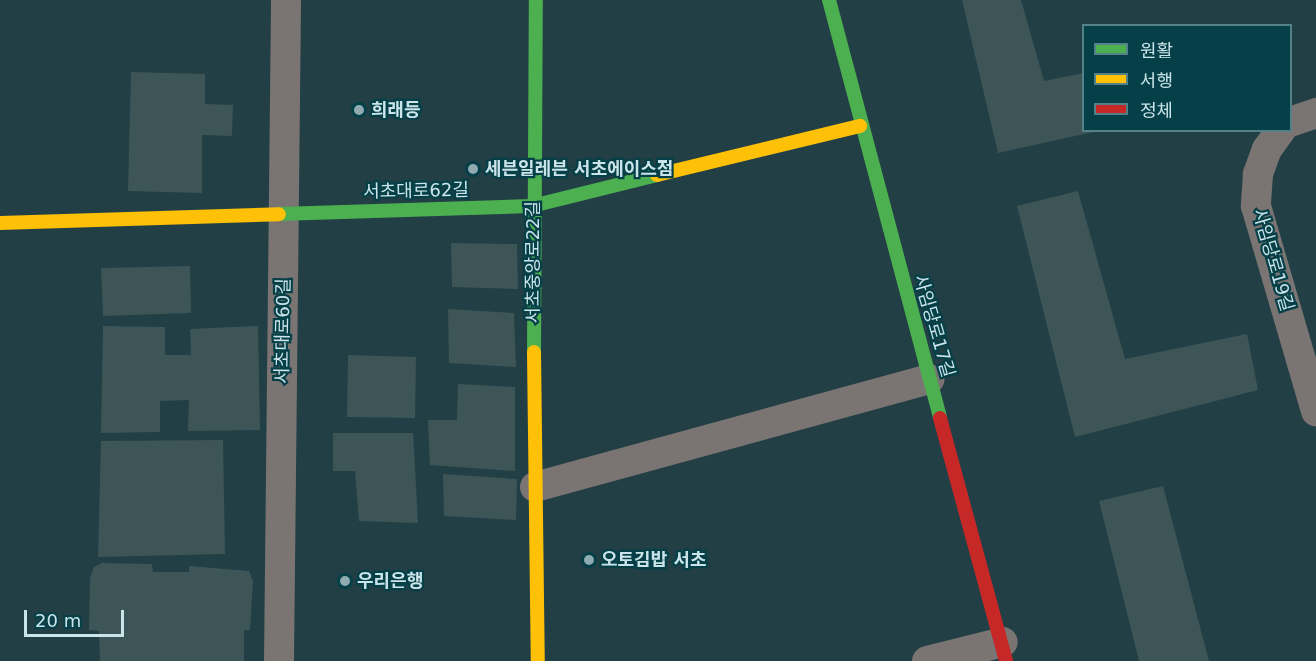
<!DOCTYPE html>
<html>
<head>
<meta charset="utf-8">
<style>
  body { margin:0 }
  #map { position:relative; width:1316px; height:661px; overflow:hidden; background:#223f45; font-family:"DejaVu Sans","Noto Sans KR",sans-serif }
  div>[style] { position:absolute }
  .building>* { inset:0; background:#3d5557 }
  .street>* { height:30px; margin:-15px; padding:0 15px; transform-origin:15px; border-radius:15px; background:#7a7473 }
  .fast>* { height:14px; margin:-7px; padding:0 7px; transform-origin:7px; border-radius:7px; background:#4caf50 }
  .slow>* { height:14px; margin:-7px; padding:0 7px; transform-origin:7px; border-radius:7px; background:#ffc107 }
  .jam>* { height:14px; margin:-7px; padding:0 7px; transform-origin:7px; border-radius:7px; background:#c62828 }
  .dots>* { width:16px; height:16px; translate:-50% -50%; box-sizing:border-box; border:3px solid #053f48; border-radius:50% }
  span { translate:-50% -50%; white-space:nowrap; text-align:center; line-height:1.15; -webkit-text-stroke:4.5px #053f48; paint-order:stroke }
  .poi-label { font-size:18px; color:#cae4e9; font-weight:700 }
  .left { translate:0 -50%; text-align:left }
  .street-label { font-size:18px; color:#cae4e9 }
  .legend { position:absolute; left:1082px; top:24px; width:210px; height:108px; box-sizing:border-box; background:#053f48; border:2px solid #548188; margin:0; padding:8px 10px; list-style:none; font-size:18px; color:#cae4e9 }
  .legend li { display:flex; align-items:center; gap:12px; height:30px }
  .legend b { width:30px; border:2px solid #548188 }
  .scale { position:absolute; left:24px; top:610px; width:100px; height:27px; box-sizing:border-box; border:3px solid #cae4e9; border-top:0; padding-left:8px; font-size:18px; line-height:21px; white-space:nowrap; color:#cae4e9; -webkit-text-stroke:4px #053f48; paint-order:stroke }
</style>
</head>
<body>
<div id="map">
  <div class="building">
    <div style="clip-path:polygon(962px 0,1021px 0,1044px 81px,1084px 73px,1084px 130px,1098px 131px,998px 153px)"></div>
    <div style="clip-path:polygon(131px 72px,205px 74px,205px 104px,233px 105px,232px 136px,202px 135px,202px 193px,128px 191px)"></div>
    <div style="clip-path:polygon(1078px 191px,1125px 359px,1247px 334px,1258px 390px,1075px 437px,1017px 206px)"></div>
    <div style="clip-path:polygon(451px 243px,517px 244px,518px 289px,452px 287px)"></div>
    <div style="clip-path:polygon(190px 266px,191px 313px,103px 316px,101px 268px)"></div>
    <div style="clip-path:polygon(448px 309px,514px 313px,516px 367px,449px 363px)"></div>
    <div style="clip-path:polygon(103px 326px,165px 327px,165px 355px,191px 355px,190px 329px,258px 326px,260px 430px,188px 431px,189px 400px,160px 401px,160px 432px,101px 433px)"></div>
    <div style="clip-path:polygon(348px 355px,416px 357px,415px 418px,347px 417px)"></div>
    <div style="clip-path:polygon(458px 384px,515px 387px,515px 471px,430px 465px,428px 420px,457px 420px)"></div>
    <div style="clip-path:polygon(333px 433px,413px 433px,418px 523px,359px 521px,355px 471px,333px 471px)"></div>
    <div style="clip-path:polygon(223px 440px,225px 554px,98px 557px,101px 441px)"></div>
    <div style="clip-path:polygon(443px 474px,517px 479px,516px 520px,444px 516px)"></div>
    <div style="clip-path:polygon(1163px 486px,1209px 661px,1139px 661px,1099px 501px)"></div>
    <div style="clip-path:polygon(102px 563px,152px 564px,153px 572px,189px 572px,189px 566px,249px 571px,253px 581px,250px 630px,244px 630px,244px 661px,100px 661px,99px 631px,89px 630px,90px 578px,94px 567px)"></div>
  </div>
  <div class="street">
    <div style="left:1290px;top:122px;width:28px;rotate:-19deg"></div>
    <div style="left:1281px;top:130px;width:24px;rotate:126deg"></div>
    <div style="left:1267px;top:149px;width:27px;rotate:110deg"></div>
    <div style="left:1258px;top:174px;width:32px;rotate:94deg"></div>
    <div style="left:1256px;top:206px;width:214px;rotate:73.7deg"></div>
    <div style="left:535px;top:487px;width:409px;rotate:-15.3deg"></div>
    <div style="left:279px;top:661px;width:661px;rotate:-89.39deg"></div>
    <div style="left:927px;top:661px;width:78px;rotate:-14deg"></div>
  </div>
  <div class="fast">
    <div style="left:829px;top:0;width:432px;rotate:75.1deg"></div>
    <div style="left:279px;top:214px;width:253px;rotate:-1.8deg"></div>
    <div style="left:532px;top:206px;width:129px;rotate:-13.9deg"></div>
    <div style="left:534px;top:352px;width:352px;rotate:-89.7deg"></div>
  </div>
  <div class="slow">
    <div style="left:657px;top:175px;width:209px;rotate:-13.6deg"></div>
    <div style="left:0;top:223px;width:279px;rotate:-1.8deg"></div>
    <div style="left:534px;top:352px;width:309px;rotate:89.3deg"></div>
  </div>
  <div class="jam">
    <div style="left:940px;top:418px;width:252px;rotate:74.8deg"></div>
  </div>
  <div class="dots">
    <div style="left:359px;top:110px;background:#8faab0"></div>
    <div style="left:473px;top:169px;background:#8faab0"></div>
    <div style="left:589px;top:560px;background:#8faab0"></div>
    <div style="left:345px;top:581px;background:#8faab0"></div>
  </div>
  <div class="poi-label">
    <span class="left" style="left:371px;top:110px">희래등</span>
    <span class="left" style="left:485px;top:169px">세븐일레븐 서초에이스점</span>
    <span class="left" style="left:601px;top:560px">오토김밥 서초</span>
    <span class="left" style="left:357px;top:581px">우리은행</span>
  </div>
  <div class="street-label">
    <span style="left:416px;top:191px;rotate:-1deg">서초대로62길</span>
    <span style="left:1273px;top:260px;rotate:74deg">사임당로19길</span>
    <span style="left:533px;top:262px;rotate:-90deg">서초중앙로22길</span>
    <span style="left:934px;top:326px;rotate:74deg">사임당로17길</span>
    <span style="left:283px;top:331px;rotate:-89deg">서초대로60길</span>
  </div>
  <ul class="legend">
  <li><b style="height:8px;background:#4caf50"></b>원활</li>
  <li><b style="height:8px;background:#ffc107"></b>서행</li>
  <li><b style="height:8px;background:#c62828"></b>정체</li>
  </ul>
  <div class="scale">20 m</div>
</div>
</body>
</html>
